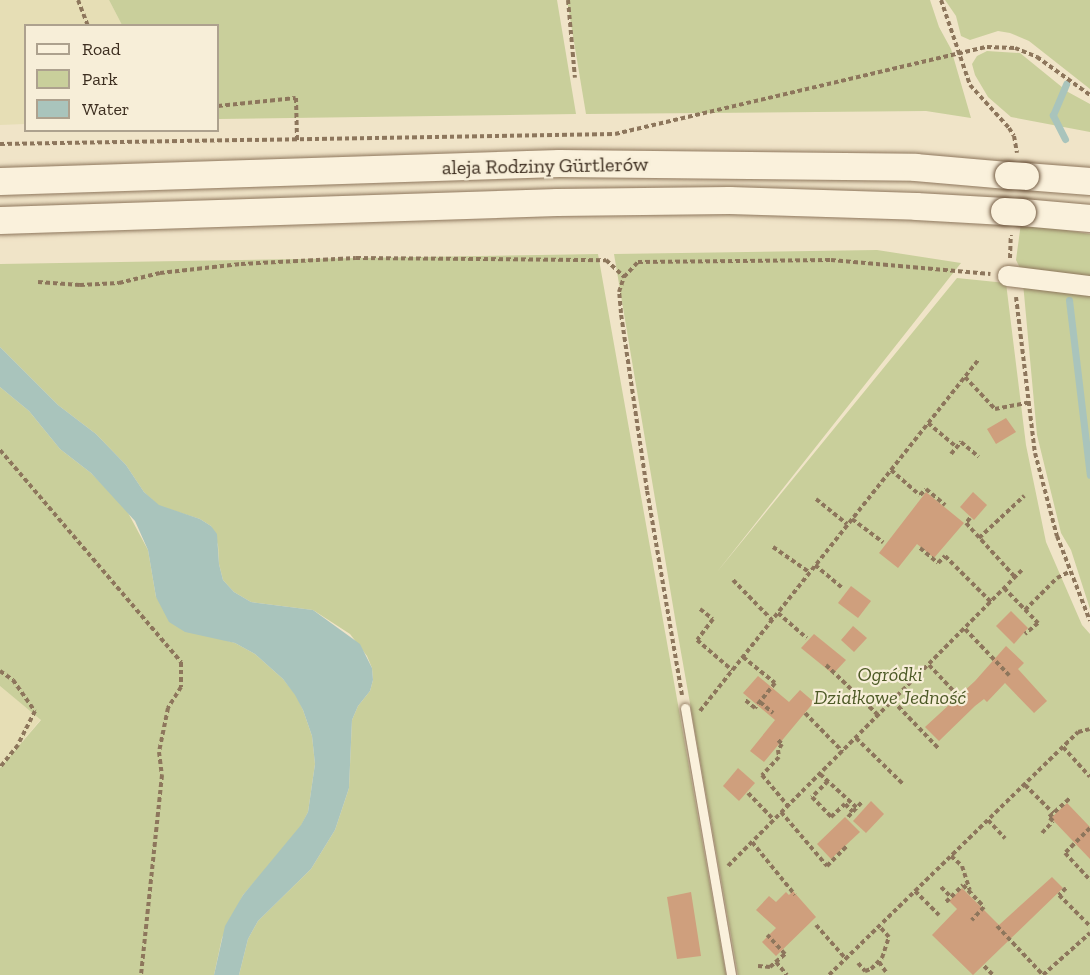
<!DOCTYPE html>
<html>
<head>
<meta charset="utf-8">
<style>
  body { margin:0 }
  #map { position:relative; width:1090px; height:975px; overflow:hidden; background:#f0e4c8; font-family:"Zilla Slab",serif }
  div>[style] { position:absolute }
  .farmland>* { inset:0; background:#e6deb5 }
  .green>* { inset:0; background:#c9cf9b }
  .water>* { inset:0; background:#a9c4bc }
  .stream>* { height:7px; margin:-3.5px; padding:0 3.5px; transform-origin:3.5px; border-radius:3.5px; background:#a9c4bc }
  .building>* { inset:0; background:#cf9f7d }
  .path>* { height:4px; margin-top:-2px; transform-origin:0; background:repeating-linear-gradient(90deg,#8d765c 0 4.5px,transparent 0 7.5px) }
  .roads { filter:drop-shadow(0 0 2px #8d765c) drop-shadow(0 0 2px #8d765c) }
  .lane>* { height:9px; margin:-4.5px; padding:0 4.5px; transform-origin:4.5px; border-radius:4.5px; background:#faf1dc }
  .street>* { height:20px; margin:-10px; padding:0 10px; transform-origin:10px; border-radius:10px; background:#faf1dc }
  .secondary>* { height:27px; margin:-13.5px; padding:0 13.5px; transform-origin:13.5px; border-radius:13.5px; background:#faf1dc }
  .bridges { filter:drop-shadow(0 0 2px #6f573f) drop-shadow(0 0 2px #6f573f) }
  .secondary-bridge>* { height:27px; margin:-13.5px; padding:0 13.5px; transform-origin:13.5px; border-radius:13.5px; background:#faf1dc }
  span { translate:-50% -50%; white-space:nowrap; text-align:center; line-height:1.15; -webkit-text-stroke:4.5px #f7eed8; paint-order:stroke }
  .street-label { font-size:20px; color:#3d2e20 }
  .park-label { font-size:20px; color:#4d5a26; font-style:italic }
  .legend { position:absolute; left:24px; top:24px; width:195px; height:108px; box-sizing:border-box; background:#f7eed8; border:2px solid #ada18e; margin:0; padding:8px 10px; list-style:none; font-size:18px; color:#3d2e20 }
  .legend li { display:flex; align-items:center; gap:12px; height:30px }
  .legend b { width:30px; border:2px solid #ada18e }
</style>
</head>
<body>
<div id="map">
  <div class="farmland">
    <div style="clip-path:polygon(0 0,109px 0,122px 25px,26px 26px,25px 124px,0 125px)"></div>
    <div style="clip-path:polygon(0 686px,41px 719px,0 768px)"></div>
  </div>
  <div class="green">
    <div style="clip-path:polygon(109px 0,557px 0,576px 114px,218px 119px,218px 26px,122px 25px)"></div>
    <div style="clip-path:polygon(567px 0,930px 0,939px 27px,951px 49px,971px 118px,926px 111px,586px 114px)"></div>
    <div style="clip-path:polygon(945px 0,1090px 0,1090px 89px,1029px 41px,1010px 33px,998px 31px,970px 40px,961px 36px,956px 16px)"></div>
    <div style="clip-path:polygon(987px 51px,1020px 53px,1068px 92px,1090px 104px,1090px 132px,1011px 117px,988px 97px,975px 75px,972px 64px,977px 56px)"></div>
    <div style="clip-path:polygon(1021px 223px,1090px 234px,1090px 609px,1071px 550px,1061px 533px,1037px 435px,1022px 272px,1016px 260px)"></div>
    <div style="clip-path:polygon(877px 250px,961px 263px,717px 572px,957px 278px,1006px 283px,1026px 445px,1046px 542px,1082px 625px,1090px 634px,1090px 975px,738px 975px,676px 624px,614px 254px)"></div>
    <div style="clip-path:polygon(598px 254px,726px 975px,239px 975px,248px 939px,258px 921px,311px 869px,335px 830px,349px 788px,352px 720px,358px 706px,370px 691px,373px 680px,372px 668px,367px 656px,350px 634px,313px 610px,251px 602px,234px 592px,223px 580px,219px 564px,218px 545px,211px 526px,200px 519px,159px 506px,144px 492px,126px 465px,96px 434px,58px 405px,0 347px,0 264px)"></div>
    <div style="clip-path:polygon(0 387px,29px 411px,60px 449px,91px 473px,126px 509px,148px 550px,156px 597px,218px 638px,235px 643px,255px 654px,283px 679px,296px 695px,303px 710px,312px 736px,315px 764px,308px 812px,298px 832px,243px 895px,222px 938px,214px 975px,0 975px,0 768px,41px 720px,0 686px)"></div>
  </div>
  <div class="water">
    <div style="clip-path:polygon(0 347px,58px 405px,96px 434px,126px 465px,144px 492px,159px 505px,200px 519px,211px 526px,217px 534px,219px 564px,223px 580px,234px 592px,251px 602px,313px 610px,360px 644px,372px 668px,373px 680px,370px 691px,358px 706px,352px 720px,349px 788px,335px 830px,311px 869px,258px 921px,248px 939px,239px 975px,214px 975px,225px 926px,243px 895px,301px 825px,308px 812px,315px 764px,312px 736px,303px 710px,295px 695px,283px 679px,255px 654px,235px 643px,185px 632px,169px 622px,156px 597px,148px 550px,135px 521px,91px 473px,60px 449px,29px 411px,0 387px)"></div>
  </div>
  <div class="stream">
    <div style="left:1065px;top:139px;width:27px;rotate:-117deg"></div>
    <div style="left:1053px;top:115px;width:34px;rotate:-67deg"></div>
    <div style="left:1069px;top:300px;width:176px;rotate:83.2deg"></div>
  </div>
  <div class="building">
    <div style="clip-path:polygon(1006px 418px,1016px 432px,996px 444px,987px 429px)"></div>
    <div style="clip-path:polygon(926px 492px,964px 523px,934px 558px,917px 544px,898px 568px,879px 553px)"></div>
    <div style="clip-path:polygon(973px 492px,987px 505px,974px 520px,960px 507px)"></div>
    <div style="clip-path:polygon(851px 586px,871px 601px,858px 618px,838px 603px)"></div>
    <div style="clip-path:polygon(1011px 611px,1028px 628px,1014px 644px,996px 626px)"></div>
    <div style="clip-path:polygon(853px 626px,867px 638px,854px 652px,841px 640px)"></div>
    <div style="clip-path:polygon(814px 634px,846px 660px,833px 674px,801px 648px)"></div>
    <div style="clip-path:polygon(1006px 646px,1024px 663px,1018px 669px,1047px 701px,1034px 713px,1005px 683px,987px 702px,984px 699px,975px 706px,939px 741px,925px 727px,975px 681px)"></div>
    <div style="clip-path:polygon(758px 676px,789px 702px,800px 690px,814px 702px,764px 762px,750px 751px,775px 720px,743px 693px)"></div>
    <div style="clip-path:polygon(738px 768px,755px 783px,739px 801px,723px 786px)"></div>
    <div style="clip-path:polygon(871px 801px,884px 814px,866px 833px,853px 821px)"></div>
    <div style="clip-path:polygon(1067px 803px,1090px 827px,1090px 859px,1051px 818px)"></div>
    <div style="clip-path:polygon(845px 817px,860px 832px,831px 859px,817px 844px)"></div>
    <div style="clip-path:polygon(1052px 877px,1063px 888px,973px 975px,932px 935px,957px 909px,949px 901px,962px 888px,999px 925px)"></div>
    <div style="clip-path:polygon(793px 891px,816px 917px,776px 956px,762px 942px,776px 928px,756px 910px,769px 896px,776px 902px,786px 892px,789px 895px)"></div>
    <div style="clip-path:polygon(691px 892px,701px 956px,677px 959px,667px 897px)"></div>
  </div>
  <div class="path">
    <div style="left:78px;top:0;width:28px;rotate:69deg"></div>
    <div style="left:568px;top:0;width:78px;rotate:84.9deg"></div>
    <div style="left:941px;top:0;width:90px;rotate:71.2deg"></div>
    <div style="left:970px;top:85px;width:58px;rotate:47.8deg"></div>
    <div style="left:1009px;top:128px;width:9px;rotate:58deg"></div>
    <div style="left:1014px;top:136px;width:17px;rotate:80deg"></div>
    <div style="left:218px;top:106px;width:78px;rotate:-5.9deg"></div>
    <div style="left:296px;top:98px;width:42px;rotate:88.6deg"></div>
    <div style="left:0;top:144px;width:615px;rotate:-0.93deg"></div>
    <div style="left:615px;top:134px;width:382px;rotate:-13.2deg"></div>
    <div style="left:987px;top:47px;width:28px;rotate:2deg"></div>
    <div style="left:1015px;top:48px;width:24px;rotate:22deg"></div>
    <div style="left:1037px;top:57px;width:65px;rotate:35.6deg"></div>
    <div style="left:1010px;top:258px;width:23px;rotate:-88deg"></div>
    <div style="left:38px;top:282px;width:42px;rotate:4.1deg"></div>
    <div style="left:80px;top:285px;width:39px;rotate:-3deg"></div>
    <div style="left:119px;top:283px;width:42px;rotate:-13.7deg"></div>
    <div style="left:160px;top:273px;width:81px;rotate:-6.3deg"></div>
    <div style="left:241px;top:264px;width:115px;rotate:-3deg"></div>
    <div style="left:356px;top:258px;width:250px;rotate:0.5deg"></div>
    <div style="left:606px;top:260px;width:25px;rotate:43deg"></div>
    <div style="left:1016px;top:297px;width:157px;rotate:83.1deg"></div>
    <div style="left:1035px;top:453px;width:86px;rotate:75.2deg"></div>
    <div style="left:1057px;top:536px;width:91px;rotate:68.8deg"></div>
    <div style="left:965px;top:377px;width:44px;rotate:46.8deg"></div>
    <div style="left:995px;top:409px;width:33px;rotate:-11deg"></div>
    <div style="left:928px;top:423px;width:38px;rotate:40deg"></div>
    <div style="left:0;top:450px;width:279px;rotate:49.5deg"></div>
    <div style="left:181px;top:662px;width:25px;rotate:90deg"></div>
    <div style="left:181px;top:687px;width:25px;rotate:122deg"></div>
    <div style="left:168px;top:708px;width:45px;rotate:101.6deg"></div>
    <div style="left:159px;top:752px;width:23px;rotate:83deg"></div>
    <div style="left:162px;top:775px;width:201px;rotate:96deg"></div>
    <div style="left:951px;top:454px;width:16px;rotate:-50deg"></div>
    <div style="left:961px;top:442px;width:23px;rotate:40deg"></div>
    <div style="left:891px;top:470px;width:38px;rotate:41deg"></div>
    <div style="left:920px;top:495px;width:8px;rotate:-45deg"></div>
    <div style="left:926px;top:489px;width:25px;rotate:40deg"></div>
    <div style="left:816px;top:499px;width:40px;rotate:39deg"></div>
    <div style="left:970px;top:518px;width:6px;rotate:129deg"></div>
    <div style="left:966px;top:523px;width:73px;rotate:47.8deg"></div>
    <div style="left:852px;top:519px;width:39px;rotate:37deg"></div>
    <div style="left:979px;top:538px;width:62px;rotate:-43deg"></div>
    <div style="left:773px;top:547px;width:44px;rotate:34.8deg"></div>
    <div style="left:920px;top:548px;width:23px;rotate:40deg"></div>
    <div style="left:938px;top:563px;width:10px;rotate:-45deg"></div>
    <div style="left:945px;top:556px;width:65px;rotate:45deg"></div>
    <div style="left:815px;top:565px;width:35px;rotate:40deg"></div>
    <div style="left:733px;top:580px;width:56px;rotate:45.7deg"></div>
    <div style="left:1004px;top:588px;width:49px;rotate:45.8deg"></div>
    <div style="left:1038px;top:623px;width:17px;rotate:140deg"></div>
    <div style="left:700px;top:609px;width:16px;rotate:38deg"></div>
    <div style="left:713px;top:619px;width:26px;rotate:127deg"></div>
    <div style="left:697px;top:640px;width:46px;rotate:40.6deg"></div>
    <div style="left:1025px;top:610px;width:45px;rotate:-45deg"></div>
    <div style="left:1057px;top:578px;width:13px;rotate:-27deg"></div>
    <div style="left:778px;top:613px;width:38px;rotate:41deg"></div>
    <div style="left:965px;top:629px;width:64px;rotate:46.3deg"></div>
    <div style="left:743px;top:657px;width:41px;rotate:39.1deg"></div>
    <div style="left:775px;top:683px;width:32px;rotate:129deg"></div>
    <div style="left:755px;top:708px;width:14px;rotate:-141deg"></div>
    <div style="left:826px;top:665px;width:74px;rotate:43.9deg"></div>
    <div style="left:929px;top:665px;width:48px;rotate:46.7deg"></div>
    <div style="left:0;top:671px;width:16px;rotate:35deg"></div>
    <div style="left:13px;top:680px;width:38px;rotate:55deg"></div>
    <div style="left:35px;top:711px;width:38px;rotate:117deg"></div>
    <div style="left:18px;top:745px;width:28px;rotate:129deg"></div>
    <div style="left:682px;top:695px;width:208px;rotate:-99.7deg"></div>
    <div style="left:647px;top:490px;width:179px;rotate:-98.4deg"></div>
    <div style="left:621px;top:313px;width:21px;rotate:-95deg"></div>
    <div style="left:619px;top:292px;width:16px;rotate:-72deg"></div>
    <div style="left:624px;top:277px;width:21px;rotate:-47deg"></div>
    <div style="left:638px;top:262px;width:193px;rotate:-0.6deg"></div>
    <div style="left:831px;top:260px;width:160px;rotate:5deg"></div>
    <div style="left:893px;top:701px;width:65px;rotate:46.2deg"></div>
    <div style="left:760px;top:702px;width:17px;rotate:40deg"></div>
    <div style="left:700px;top:711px;width:449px;rotate:-51.6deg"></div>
    <div style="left:805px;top:713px;width:54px;rotate:45.7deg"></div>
    <div style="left:856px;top:738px;width:66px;rotate:44.4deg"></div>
    <div style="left:778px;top:740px;width:6px;rotate:45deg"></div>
    <div style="left:782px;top:744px;width:7px;rotate:124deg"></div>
    <div style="left:778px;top:750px;width:7px;rotate:82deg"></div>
    <div style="left:779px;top:757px;width:25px;rotate:133deg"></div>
    <div style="left:762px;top:775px;width:40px;rotate:50deg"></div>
    <div style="left:1063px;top:747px;width:40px;rotate:48deg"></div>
    <div style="left:820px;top:774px;width:50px;rotate:42.6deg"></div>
    <div style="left:828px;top:781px;width:23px;rotate:135deg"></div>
    <div style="left:812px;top:797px;width:28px;rotate:46deg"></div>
    <div style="left:831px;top:817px;width:19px;rotate:-43deg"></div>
    <div style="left:845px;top:804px;width:11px;rotate:45deg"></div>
    <div style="left:1025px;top:785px;width:40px;rotate:45deg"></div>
    <div style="left:748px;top:793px;width:37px;rotate:46deg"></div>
    <div style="left:781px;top:812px;width:71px;rotate:49.6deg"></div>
    <div style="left:827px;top:866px;width:28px;rotate:-45deg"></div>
    <div style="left:848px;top:817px;width:22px;rotate:-47deg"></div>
    <div style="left:988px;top:820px;width:25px;rotate:47deg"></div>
    <div style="left:1090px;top:828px;width:35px;rotate:135deg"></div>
    <div style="left:1065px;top:853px;width:37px;rotate:47deg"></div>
    <div style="left:1042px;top:833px;width:16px;rotate:-47deg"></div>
    <div style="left:1053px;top:821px;width:6px;rotate:-135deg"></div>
    <div style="left:1049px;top:817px;width:28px;rotate:-42deg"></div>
    <div style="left:752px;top:842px;width:68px;rotate:50.9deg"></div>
    <div style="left:951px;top:856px;width:15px;rotate:42deg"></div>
    <div style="left:962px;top:866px;width:25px;rotate:72deg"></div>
    <div style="left:728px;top:866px;width:417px;rotate:-45.2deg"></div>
    <div style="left:941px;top:887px;width:14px;rotate:45deg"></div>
    <div style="left:1066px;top:888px;width:10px;rotate:135deg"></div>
    <div style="left:1059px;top:895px;width:44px;rotate:45deg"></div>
    <div style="left:915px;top:891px;width:34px;rotate:45deg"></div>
    <div style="left:946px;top:902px;width:24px;rotate:-45deg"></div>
    <div style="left:963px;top:885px;width:30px;rotate:46deg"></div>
    <div style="left:984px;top:907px;width:18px;rotate:133deg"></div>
    <div style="left:816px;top:925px;width:45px;rotate:48.6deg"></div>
    <div style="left:997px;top:926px;width:67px;rotate:46.8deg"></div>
    <div style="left:776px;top:962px;width:17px;rotate:50deg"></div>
    <div style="left:879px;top:962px;width:12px;rotate:55deg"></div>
    <div style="left:858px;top:963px;width:11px;rotate:49deg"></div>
    <div style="left:865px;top:971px;width:6px;rotate:-18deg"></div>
    <div style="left:871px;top:969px;width:16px;rotate:-45deg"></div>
    <div style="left:882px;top:958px;width:22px;rotate:-72deg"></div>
    <div style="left:889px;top:937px;width:13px;rotate:-132deg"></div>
    <div style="left:758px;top:966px;width:12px;rotate:5deg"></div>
    <div style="left:770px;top:967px;width:20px;rotate:-41deg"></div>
    <div style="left:785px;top:954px;width:26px;rotate:-133deg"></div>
    <div style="left:984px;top:966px;width:13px;rotate:45deg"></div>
    <div style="left:829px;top:975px;width:348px;rotate:-44.3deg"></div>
    <div style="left:1078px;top:732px;width:12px;rotate:-14deg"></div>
    <div style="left:1043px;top:975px;width:63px;rotate:-41.8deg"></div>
  </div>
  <div class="roads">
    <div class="lane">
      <div style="left:685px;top:708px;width:271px;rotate:80.2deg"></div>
    </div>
    <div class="street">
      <div style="left:1008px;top:276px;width:83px;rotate:7deg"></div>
    </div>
    <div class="secondary">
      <div style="left:1025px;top:176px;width:65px;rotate:4.4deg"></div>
      <div style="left:0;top:181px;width:559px;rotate:-1.84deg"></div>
      <div style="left:559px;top:163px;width:356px;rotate:0.6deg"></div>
      <div style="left:915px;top:167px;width:93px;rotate:4.9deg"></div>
      <div style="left:1022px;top:212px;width:68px;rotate:5deg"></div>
      <div style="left:0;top:220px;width:557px;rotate:-1.85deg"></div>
      <div style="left:557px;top:202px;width:172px;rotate:-0.7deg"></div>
      <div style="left:729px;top:200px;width:187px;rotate:1.8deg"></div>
      <div style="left:916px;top:206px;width:88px;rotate:3.3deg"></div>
    </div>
  </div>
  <div class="bridges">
    <div class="secondary-bridge">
      <div style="left:1008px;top:175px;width:17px;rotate:3deg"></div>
      <div style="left:1004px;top:211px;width:18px;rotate:3deg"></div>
    </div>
  </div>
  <div class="street-label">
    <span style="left:545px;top:166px;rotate:-1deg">aleja Rodziny Gürtlerów</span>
  </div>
  <div class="park-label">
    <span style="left:890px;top:686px">Ogródki<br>Działkowe Jedność</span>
  </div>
  <ul class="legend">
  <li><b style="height:8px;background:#faf1dc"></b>Road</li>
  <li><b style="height:16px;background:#c9cf9b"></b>Park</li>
  <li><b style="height:16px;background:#a9c4bc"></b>Water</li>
  </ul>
</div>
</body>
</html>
